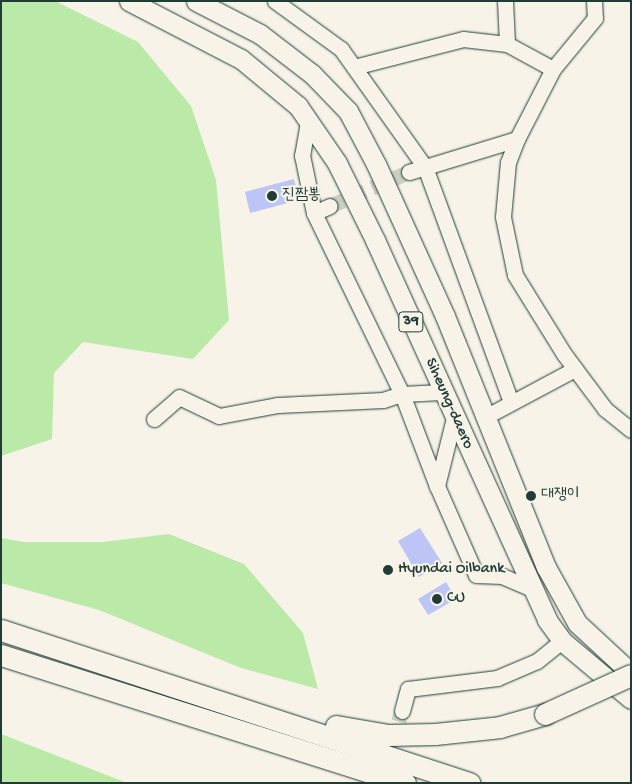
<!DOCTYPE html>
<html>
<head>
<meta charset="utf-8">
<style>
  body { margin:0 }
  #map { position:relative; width:632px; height:784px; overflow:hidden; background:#f7f3e8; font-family:"Gochi Hand","Poor Story",sans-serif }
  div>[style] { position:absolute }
  .green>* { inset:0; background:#bae9a8 }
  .building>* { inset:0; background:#bcc5f6 }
  .minor-tunnel>* { height:15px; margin-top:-7.5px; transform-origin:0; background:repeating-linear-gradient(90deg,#cccfc4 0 15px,transparent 0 23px) }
  .roads { filter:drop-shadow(0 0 1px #1f3d34) drop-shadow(0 0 1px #1f3d34) }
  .minor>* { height:15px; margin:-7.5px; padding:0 7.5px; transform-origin:7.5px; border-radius:7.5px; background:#f7f3e8 }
  .major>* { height:19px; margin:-9.5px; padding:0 9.5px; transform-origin:9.5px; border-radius:9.5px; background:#f7f3e8 }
  .highway>* { height:21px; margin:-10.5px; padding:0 10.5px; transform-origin:10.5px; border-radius:10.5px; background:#f7f3e8 }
  .bridges { filter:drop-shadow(0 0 1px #1f3d34) drop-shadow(0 0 1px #1f3d34) }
  .highway-bridge>* { height:21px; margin:-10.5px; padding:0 10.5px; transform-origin:10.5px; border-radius:10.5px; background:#f7f3e8 }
  .dots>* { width:14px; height:14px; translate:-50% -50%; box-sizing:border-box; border:2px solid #f7f3e8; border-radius:50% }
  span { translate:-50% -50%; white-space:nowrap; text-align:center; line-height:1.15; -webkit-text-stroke:4px #f7f3e8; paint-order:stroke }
  .shield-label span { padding:1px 4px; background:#f7f3e8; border:1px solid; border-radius:4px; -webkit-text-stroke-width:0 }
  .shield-label { font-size:15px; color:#1f3d34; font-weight:700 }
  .poi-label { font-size:16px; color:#1f3d34 }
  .left { translate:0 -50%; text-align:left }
  .street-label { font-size:16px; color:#1f3d34 }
  .frame { position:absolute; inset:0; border:2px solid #1f3d34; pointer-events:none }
</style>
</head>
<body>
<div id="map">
  <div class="green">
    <div style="clip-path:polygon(1px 1px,55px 1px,138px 42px,191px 106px,216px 180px,229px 320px,193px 359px,83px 342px,54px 373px,52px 439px,1px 456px)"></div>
    <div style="clip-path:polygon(169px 534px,244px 564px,303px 633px,318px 689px,241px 668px,99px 610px,1px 583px,1px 538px,24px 542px,103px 542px)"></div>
    <div style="clip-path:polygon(1px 734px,127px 783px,1px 783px)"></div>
  </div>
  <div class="building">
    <div style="clip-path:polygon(294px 179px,299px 200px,250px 213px,245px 192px)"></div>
    <div style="clip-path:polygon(420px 528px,442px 563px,419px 577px,398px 541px)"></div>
    <div style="clip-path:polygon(446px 582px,456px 599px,428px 615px,418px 599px)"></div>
  </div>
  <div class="minor-tunnel">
    <div style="left:330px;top:206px;width:86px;rotate:-23.3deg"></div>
    <div style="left:392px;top:743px;width:34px;rotate:-73deg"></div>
  </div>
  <div class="roads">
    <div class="minor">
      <div style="left:275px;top:1px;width:82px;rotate:36deg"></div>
      <div style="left:341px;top:49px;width:145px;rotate:54.6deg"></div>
      <div style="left:425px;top:167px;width:250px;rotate:69.9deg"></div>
      <div style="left:505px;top:1px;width:43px;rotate:87.3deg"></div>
      <div style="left:594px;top:1px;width:17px;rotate:87deg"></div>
      <div style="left:595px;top:18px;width:66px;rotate:129.5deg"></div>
      <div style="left:553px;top:69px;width:79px;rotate:117.2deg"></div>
      <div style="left:517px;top:139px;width:25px;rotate:111deg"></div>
      <div style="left:508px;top:162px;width:55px;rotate:95.2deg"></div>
      <div style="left:503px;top:217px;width:59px;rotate:78.3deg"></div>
      <div style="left:515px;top:275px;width:93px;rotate:58.2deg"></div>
      <div style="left:564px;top:354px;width:69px;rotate:53.3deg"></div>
      <div style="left:605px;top:409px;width:33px;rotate:39deg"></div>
      <div style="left:354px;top:67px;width:113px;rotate:-14.4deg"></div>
      <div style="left:463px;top:39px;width:44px;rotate:6.5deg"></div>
      <div style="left:507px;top:44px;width:52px;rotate:28.5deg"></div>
      <div style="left:308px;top:122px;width:34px;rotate:100deg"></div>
      <div style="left:302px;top:155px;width:59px;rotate:78.3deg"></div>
      <div style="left:314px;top:213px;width:201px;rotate:64.1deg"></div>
      <div style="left:402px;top:394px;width:98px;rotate:69.2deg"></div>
      <div style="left:437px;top:486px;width:97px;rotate:66.3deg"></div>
      <div style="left:476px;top:575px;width:26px;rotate:2deg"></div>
      <div style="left:502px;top:576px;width:30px;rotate:23deg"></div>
      <div style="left:409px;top:172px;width:113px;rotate:-17deg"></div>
      <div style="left:314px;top:213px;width:17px;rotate:-24deg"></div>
      <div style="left:485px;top:417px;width:102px;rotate:-28.1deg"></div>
      <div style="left:154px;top:419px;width:33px;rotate:-41deg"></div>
      <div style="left:179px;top:397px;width:44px;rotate:25.4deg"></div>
      <div style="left:219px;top:416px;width:60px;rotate:-10.6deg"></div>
      <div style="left:278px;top:405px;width:105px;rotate:-2.7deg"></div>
      <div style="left:383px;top:400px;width:20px;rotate:-18deg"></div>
      <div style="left:402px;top:394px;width:40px;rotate:-2.9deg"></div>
      <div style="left:437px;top:486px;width:70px;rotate:-76deg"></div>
      <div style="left:402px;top:711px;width:23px;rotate:-75deg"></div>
      <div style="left:408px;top:689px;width:90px;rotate:-7deg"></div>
      <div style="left:497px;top:678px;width:43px;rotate:-23deg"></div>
      <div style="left:537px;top:661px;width:32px;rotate:-39deg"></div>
    </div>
    <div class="major">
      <div style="left:129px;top:1px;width:126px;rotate:27.4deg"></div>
      <div style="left:241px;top:59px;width:74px;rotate:39.5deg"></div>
      <div style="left:298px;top:106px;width:69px;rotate:55.6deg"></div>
      <div style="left:337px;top:163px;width:86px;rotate:63.7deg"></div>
      <div style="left:375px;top:240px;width:417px;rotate:65.6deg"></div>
      <div style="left:547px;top:620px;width:26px;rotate:54deg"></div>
      <div style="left:562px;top:641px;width:90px;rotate:40deg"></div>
      <div style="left:196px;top:1px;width:72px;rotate:27.3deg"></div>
      <div style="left:260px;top:34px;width:66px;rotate:37.6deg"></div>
      <div style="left:312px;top:74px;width:52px;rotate:45.8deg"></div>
      <div style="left:348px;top:111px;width:60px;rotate:62.2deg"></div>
      <div style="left:376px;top:164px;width:167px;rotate:65.6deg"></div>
      <div style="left:445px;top:316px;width:271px;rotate:68.1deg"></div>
      <div style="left:546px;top:567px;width:64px;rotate:61deg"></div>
      <div style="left:577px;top:623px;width:74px;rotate:42.8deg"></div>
    </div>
    <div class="highway">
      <div style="left:1px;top:630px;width:493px;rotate:18.1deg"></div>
      <div style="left:1px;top:655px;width:424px;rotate:17.6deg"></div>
      <div style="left:336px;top:726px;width:53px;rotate:9.8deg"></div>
      <div style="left:388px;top:735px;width:47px;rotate:-1.2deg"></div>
      <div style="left:435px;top:734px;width:65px;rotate:-6.1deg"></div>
      <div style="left:500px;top:727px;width:47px;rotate:-16.1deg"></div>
    </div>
  </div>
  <div class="bridges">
    <div class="highway-bridge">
      <div style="left:545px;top:714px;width:94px;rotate:-24.4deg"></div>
    </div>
  </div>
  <div class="dots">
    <div style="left:272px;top:196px;background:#1f3d34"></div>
    <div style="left:531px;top:496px;background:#1f3d34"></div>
    <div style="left:388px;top:570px;background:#1f3d34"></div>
    <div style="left:437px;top:599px;background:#1f3d34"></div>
  </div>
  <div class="shield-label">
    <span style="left:411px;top:322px">39</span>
  </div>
  <div class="poi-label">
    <span class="left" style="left:282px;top:196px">진짬뽕</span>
    <span class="left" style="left:541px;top:496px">대쟁이</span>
    <span class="left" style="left:398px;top:570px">Hyundai Oilbank</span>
    <span class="left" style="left:447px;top:599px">CU</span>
  </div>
  <div class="street-label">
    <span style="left:448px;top:404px;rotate:66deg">Siheung-daero</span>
  </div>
  <div class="frame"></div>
</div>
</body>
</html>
